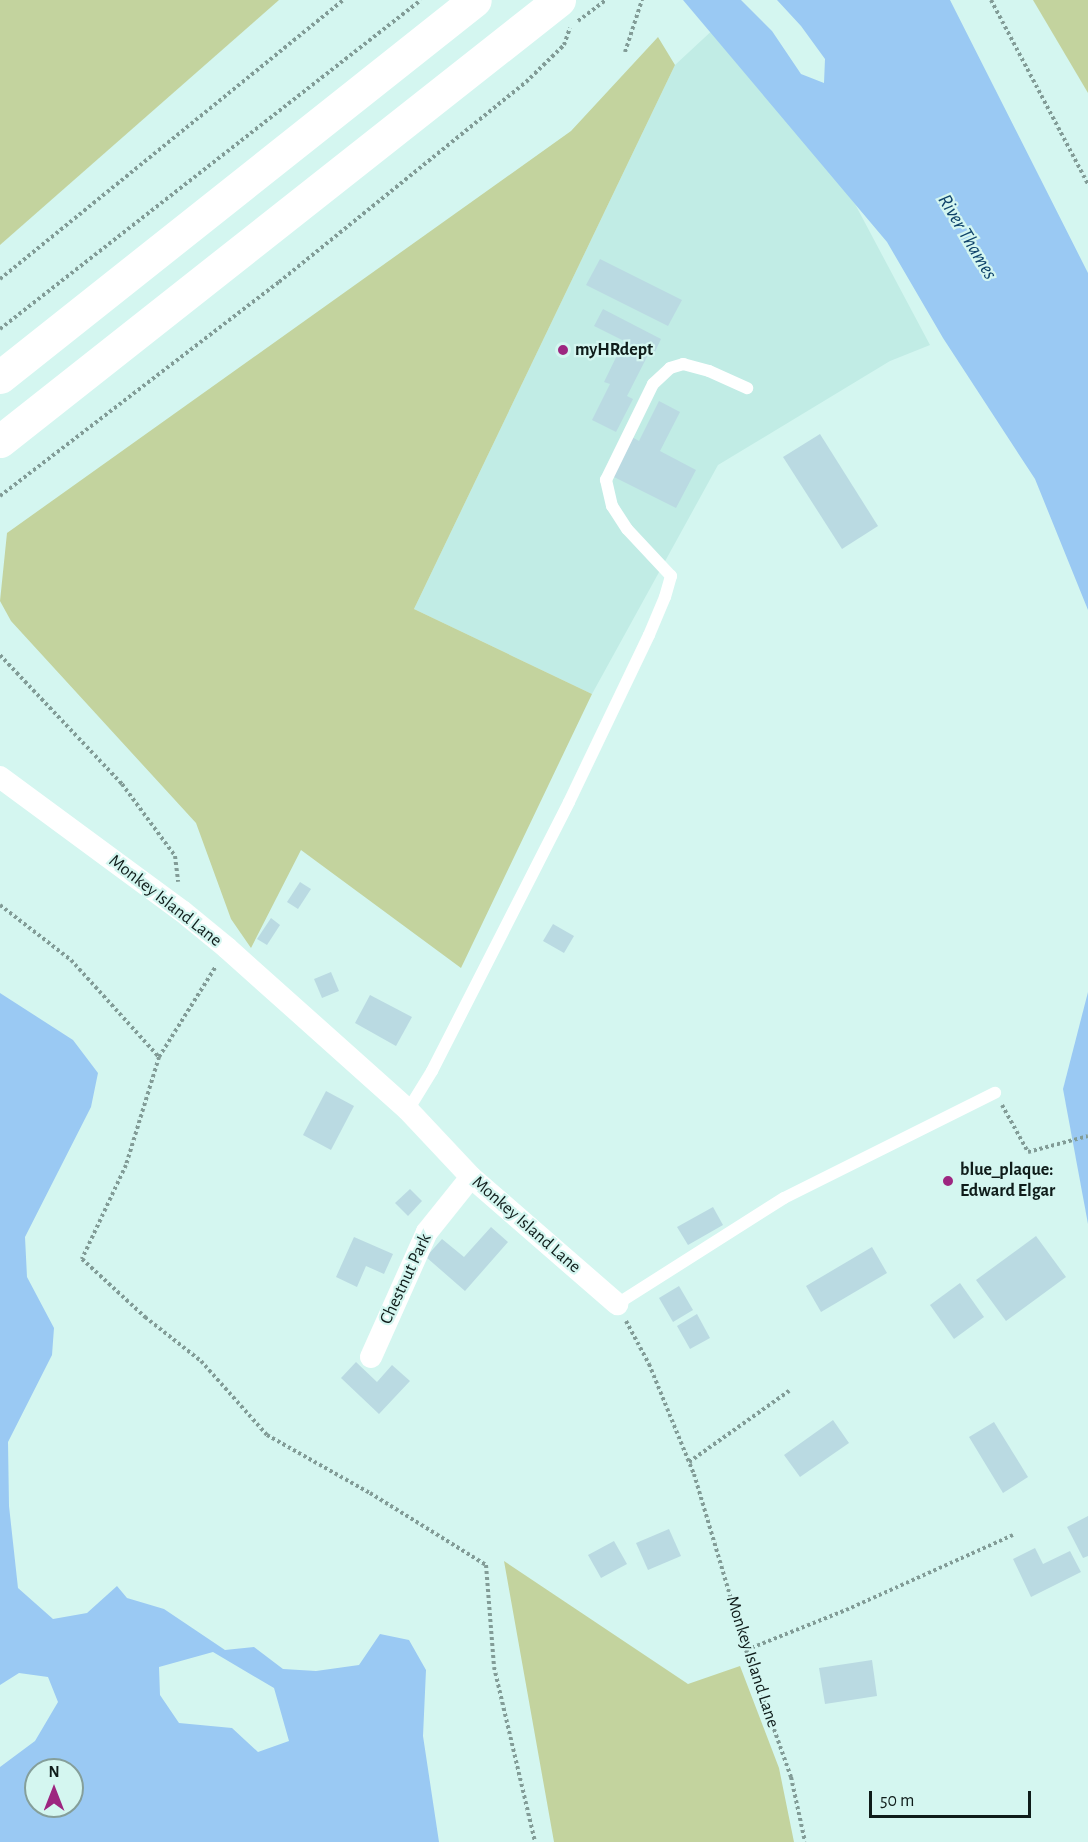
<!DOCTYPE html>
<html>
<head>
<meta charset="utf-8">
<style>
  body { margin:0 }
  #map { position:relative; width:1088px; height:1842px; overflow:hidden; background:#d4f6f0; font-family:"Alegreya Sans",sans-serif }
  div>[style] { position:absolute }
  .built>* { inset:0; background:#c1ece5 }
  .green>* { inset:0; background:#c3d39e }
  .water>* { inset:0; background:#9ac9f3 }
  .building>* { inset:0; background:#badae2 }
  .path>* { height:4px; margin-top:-2px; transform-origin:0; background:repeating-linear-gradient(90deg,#829c97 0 3px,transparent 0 6px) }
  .service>* { height:12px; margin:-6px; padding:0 6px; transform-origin:6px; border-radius:6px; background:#fff }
  .minor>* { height:22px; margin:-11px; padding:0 11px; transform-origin:11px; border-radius:11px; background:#fff }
  .motorway>* { height:33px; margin:-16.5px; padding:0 16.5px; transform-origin:16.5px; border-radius:16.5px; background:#fff }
  .dots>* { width:16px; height:16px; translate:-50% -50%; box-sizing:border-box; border:3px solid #d4f6f0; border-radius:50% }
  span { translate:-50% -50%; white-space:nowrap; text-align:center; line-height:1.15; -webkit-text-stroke:4.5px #d4f6f0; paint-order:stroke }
  .poi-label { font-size:18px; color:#0f1c1a; font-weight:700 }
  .left { translate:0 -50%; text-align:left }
  .street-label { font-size:18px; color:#0f1c1a }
  .water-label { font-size:20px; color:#0f436a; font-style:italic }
  .north { position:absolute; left:24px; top:1758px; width:60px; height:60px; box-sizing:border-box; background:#d4f6f0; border:2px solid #859f9a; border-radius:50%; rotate:0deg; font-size:16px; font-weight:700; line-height:24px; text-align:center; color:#0f1c1a }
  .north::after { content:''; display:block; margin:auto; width:21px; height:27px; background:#9d2680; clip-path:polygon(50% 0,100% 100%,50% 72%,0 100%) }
  .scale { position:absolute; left:869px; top:1791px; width:162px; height:27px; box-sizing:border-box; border:3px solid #0f1c1a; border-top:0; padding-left:8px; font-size:18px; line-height:21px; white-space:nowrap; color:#0f1c1a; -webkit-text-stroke:4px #d4f6f0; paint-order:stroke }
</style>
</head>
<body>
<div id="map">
  <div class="built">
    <div style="clip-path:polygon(717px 26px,855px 204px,930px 345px,890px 361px,718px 465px,592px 694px,414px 609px,675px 65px)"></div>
  </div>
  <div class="green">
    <div style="clip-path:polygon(0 0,279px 0,0 245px)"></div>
    <div style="clip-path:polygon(1033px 0,1088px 0,1088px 93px)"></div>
    <div style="clip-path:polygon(658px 37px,675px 65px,414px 609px,592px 694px,461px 968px,301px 850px,251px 948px,231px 919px,196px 823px,11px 621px,0 601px,7px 533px,571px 131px)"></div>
    <div style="clip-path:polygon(504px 1561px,688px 1684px,740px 1666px,779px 1768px,794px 1842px,554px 1842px)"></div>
  </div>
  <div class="water">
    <div style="clip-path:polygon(683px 0,741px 0,772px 31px,801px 74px,824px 83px,825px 59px,801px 26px,777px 0,950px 0,1088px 273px,1088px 610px,1035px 479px,943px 338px,887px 242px)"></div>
    <div style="clip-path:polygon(1088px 992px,1088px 1224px,1063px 1089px)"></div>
    <div style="clip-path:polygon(evenodd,0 993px,73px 1040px,98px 1073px,91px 1107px,25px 1237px,27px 1277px,54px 1328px,52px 1355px,8px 1442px,9px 1506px,18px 1588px,53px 1619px,87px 1613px,117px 1586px,127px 1598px,164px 1609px,225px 1650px,254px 1647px,283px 1669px,316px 1671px,359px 1665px,380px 1634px,409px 1640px,426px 1670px,423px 1736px,439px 1842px,0 1842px,0 1767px,35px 1741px,58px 1702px,48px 1677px,19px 1673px,0 1685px,0 993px,213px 1652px,274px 1688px,289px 1741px,258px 1752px,232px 1728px,179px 1723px,160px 1695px,159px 1667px,213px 1652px,0 993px,36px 1770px,72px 1770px,72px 1806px,36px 1806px,36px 1770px)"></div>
  </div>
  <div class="building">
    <div style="clip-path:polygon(600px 259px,682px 300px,668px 326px,586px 285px)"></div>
    <div style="clip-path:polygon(603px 309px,661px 339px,653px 356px,649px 353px,627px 396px,633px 399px,616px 432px,592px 420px,610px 384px,604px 382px,624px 341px,594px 326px)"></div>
    <div style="clip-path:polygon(659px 401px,680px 412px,660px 451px,696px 470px,676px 508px,610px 475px,630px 436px,639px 441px)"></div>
    <div style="clip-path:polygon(820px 434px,878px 526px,842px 549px,783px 457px)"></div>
    <div style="clip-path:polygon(300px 882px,311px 889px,298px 909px,287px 902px)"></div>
    <div style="clip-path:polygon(271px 918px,280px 925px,267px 945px,257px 939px)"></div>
    <div style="clip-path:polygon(553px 924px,574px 936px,564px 953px,543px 941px)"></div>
    <div style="clip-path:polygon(331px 972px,339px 991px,322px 998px,314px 979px)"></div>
    <div style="clip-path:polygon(370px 995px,412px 1017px,396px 1046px,355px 1023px)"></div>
    <div style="clip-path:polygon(326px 1091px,354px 1106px,331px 1150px,303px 1135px)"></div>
    <div style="clip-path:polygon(410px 1189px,422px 1201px,408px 1216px,395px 1203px)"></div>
    <div style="clip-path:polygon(713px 1207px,723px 1225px,688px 1245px,677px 1227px)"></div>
    <div style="clip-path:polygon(491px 1227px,508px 1242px,465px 1291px,426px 1257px,442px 1239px,464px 1257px)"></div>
    <div style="clip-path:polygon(1036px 1236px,1066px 1277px,1006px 1321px,976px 1280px)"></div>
    <div style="clip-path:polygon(354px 1237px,393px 1254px,384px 1274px,366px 1266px,357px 1287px,336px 1277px)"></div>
    <div style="clip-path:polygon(872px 1247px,887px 1273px,821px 1312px,806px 1286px)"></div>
    <div style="clip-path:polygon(960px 1283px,984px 1317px,954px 1339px,930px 1305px)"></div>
    <div style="clip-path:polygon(679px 1286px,693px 1310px,673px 1322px,659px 1298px)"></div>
    <div style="clip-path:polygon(697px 1314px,710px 1338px,690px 1349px,677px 1326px)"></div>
    <div style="clip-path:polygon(356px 1362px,377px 1382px,392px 1365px,410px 1381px,379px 1414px,341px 1378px)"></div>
    <div style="clip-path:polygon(833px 1420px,849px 1443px,800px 1477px,784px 1455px)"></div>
    <div style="clip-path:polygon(994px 1422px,1028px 1477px,1003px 1493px,969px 1437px)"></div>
    <div style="clip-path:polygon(1088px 1516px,1088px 1556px,1083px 1558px,1067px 1527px)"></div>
    <div style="clip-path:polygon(669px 1529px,681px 1556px,648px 1570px,636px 1543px)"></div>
    <div style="clip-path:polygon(614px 1541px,627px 1564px,601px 1578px,588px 1555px)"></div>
    <div style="clip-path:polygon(1035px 1548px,1043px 1564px,1070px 1551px,1081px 1572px,1031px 1597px,1013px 1559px)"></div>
    <div style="clip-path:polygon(872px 1660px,877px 1696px,825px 1704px,819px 1668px)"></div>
  </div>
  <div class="path">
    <div style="left:991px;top:0;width:208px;rotate:62.2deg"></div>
    <div style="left:578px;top:21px;width:35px;rotate:-37deg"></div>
    <div style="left:625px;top:52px;width:55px;rotate:-71.9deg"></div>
    <div style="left:0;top:279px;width:442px;rotate:-39.1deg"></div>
    <div style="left:0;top:329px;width:534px;rotate:-38.01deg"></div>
    <div style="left:0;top:496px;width:352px;rotate:-37.5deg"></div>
    <div style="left:279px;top:282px;width:318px;rotate:-39deg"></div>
    <div style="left:526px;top:82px;width:53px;rotate:-44.2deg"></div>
    <div style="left:564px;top:45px;width:18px;rotate:-71deg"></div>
    <div style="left:0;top:655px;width:178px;rotate:46.6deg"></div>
    <div style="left:122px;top:784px;width:89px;rotate:53.6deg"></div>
    <div style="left:175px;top:856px;width:26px;rotate:83deg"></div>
    <div style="left:0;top:905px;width:90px;rotate:37.8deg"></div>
    <div style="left:71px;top:960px;width:131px;rotate:47.8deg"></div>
    <div style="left:159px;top:1057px;width:113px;rotate:107deg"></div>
    <div style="left:126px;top:1165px;width:104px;rotate:115.1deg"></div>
    <div style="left:82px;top:1259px;width:86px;rotate:42.6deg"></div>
    <div style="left:145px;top:1317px;width:71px;rotate:38.2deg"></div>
    <div style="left:201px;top:1361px;width:99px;rotate:48.3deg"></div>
    <div style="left:267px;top:1435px;width:118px;rotate:29.4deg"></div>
    <div style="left:370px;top:1493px;width:137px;rotate:31.8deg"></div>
    <div style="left:486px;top:1565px;width:102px;rotate:85.5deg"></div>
    <div style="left:494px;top:1667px;width:180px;rotate:76.8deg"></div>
    <div style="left:159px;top:1057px;width:107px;rotate:-57.9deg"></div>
    <div style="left:1002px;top:1105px;width:54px;rotate:61deg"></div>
    <div style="left:1028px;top:1152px;width:62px;rotate:-14.9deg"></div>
    <div style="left:626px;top:1321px;width:49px;rotate:61.9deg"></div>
    <div style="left:649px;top:1364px;width:119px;rotate:67.8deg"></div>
    <div style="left:694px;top:1474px;width:184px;rotate:73.5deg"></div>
    <div style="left:746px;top:1650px;width:135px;rotate:70.5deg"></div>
    <div style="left:791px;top:1777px;width:66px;rotate:77.8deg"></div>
    <div style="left:689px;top:1462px;width:123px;rotate:-35.4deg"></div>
    <div style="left:746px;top:1650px;width:108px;rotate:-21.8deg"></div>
    <div style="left:846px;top:1610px;width:183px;rotate:-24.2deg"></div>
  </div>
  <div class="service">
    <div style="left:408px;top:1110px;width:46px;rotate:-58.4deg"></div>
    <div style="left:432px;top:1071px;width:302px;rotate:-63deg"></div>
    <div style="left:569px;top:802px;width:185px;rotate:-64.4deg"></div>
    <div style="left:649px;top:635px;width:41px;rotate:-67.2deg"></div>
    <div style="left:665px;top:597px;width:22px;rotate:-74deg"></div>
    <div style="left:671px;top:576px;width:64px;rotate:-133.1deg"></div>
    <div style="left:627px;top:529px;width:27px;rotate:-123deg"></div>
    <div style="left:612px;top:506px;width:27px;rotate:-103deg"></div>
    <div style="left:606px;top:480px;width:107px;rotate:-63.9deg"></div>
    <div style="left:653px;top:384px;width:23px;rotate:-43deg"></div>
    <div style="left:670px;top:368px;width:14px;rotate:-17deg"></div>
    <div style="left:683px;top:364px;width:27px;rotate:15deg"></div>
    <div style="left:709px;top:371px;width:42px;rotate:24.1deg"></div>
    <div style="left:617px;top:1304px;width:198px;rotate:-32.4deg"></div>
    <div style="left:784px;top:1198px;width:236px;rotate:-26.5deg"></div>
  </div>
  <div class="minor">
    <div style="left:0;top:777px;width:226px;rotate:36.4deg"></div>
    <div style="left:182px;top:911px;width:58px;rotate:39.4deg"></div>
    <div style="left:227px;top:948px;width:243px;rotate:41.8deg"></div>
    <div style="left:408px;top:1110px;width:92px;rotate:46.8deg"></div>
    <div style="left:471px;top:1177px;width:194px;rotate:41deg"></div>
    <div style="left:371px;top:1357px;width:137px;rotate:-65.9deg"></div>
    <div style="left:427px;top:1232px;width:70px;rotate:-51.3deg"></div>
  </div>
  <div class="motorway">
    <div style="left:0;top:377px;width:606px;rotate:-38.44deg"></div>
    <div style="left:0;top:441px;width:712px;rotate:-38.27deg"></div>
  </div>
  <div class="dots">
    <div style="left:563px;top:350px;background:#9d2680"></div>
    <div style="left:948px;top:1181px;background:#9d2680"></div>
  </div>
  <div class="poi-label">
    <span class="left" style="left:575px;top:350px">myHRdept</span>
    <span class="left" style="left:960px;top:1181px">blue_plaque:<br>Edward Elgar</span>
  </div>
  <div class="street-label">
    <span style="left:165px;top:901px;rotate:38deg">Monkey Island Lane</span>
    <span style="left:526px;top:1225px;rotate:41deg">Monkey Island Lane</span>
    <span style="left:406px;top:1279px;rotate:-65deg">Chestnut Park</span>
    <span style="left:752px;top:1662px;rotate:72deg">Monkey Island Lane</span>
  </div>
  <div class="water-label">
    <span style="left:967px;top:237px;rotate:59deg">River Thames</span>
  </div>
  <div class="north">N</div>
  <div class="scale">50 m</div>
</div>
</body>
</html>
